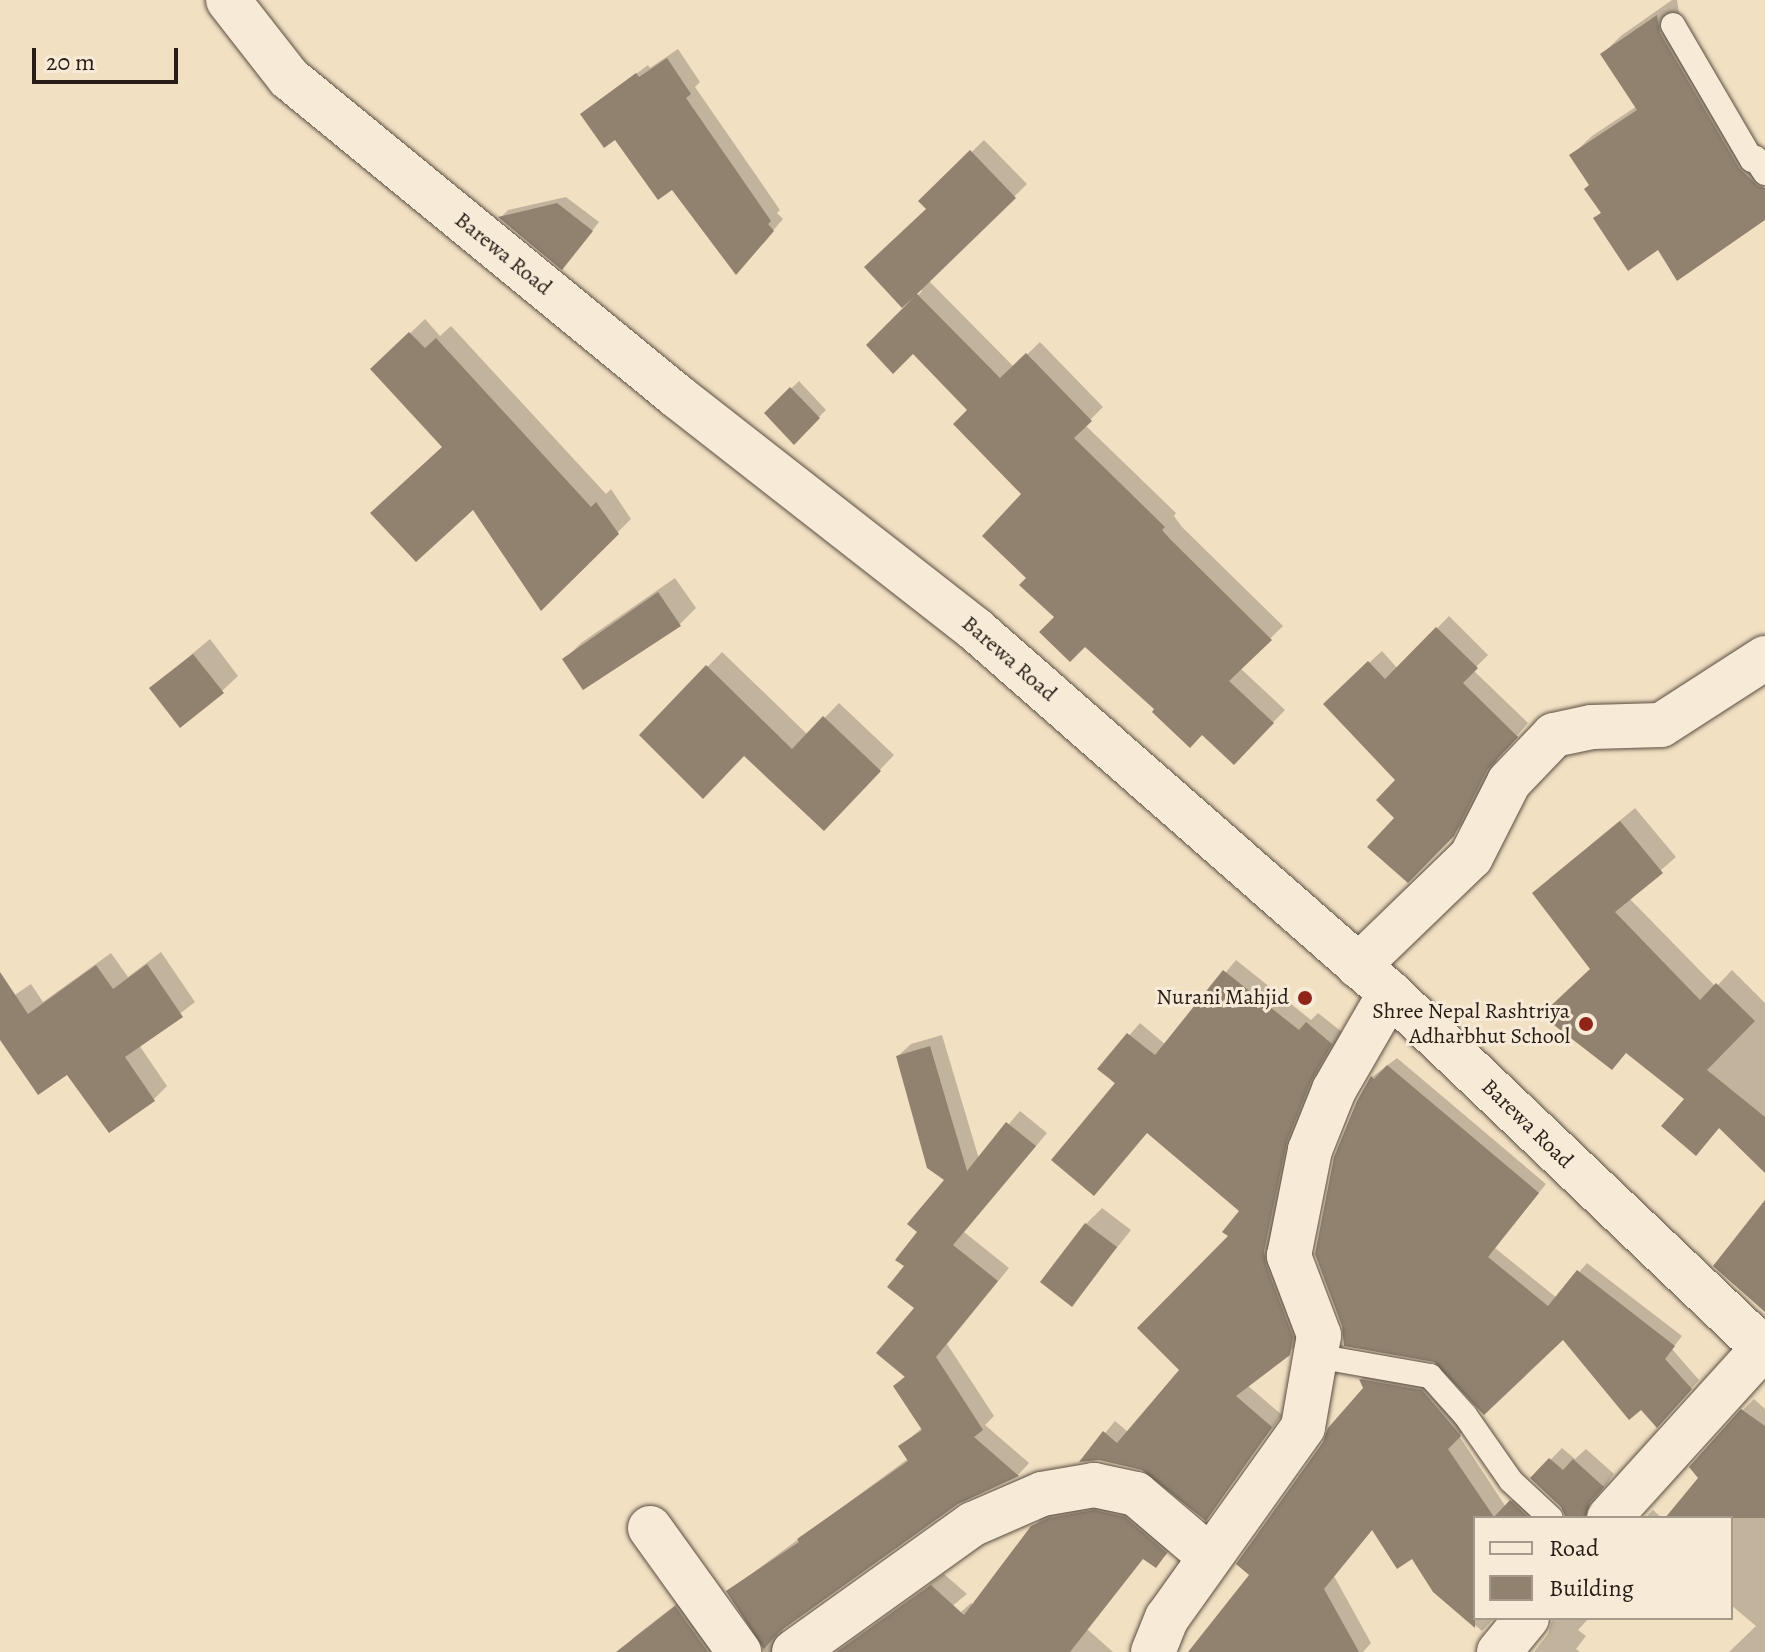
<!DOCTYPE html>
<html>
<head>
<meta charset="utf-8">
<style>
  body { margin:0 }
  #map { position:relative; width:1765px; height:1652px; overflow:hidden; background:#f2e0c3; font-family:Alegreya,serif }
  div>[style] { position:absolute }
  .shadow>* { inset:0; background:#0003 }
  .building>* { inset:0; background:#918270 }
  .roads { filter:drop-shadow(0 0 2px #5a4e41) drop-shadow(0 0 2px #5a4e41) }
  .lane>* { height:24px; margin:-12px; padding:0 12px; transform-origin:12px; border-radius:12px; background:#f7ebd8 }
  .street>* { height:44px; margin:-22px; padding:0 22px; transform-origin:22px; border-radius:22px; background:#f7ebd8 }
  .secondary>* { height:44px; margin:-22px; padding:0 22px; transform-origin:22px; border-radius:22px; background:#f7ebd8 }
  .dots>* { width:22px; height:22px; translate:-50% -50%; box-sizing:border-box; border:4px solid #f7ebd8; border-radius:50% }
  span { translate:-50% -50%; white-space:nowrap; text-align:center; line-height:1.15; -webkit-text-stroke:6px #f7ebd8; paint-order:stroke }
  .street-label { font-size:22px; color:#271d16 }
  .poi-label { font-size:22px; color:#271d16 }
  .right { translate:-100% -50%; text-align:right }
  .legend { position:absolute; left:1473px; top:1516px; width:260px; height:104px; box-sizing:border-box; background:#f7ebd8; border:2px solid #a4998a; margin:0; padding:10px 14px; list-style:none; font-size:24px; color:#271d16 }
  .legend li { display:flex; align-items:center; gap:16px; height:40px }
  .legend b { width:40px; border:2px solid #a4998a }
  .scale { position:absolute; left:32px; top:48px; width:146px; height:36px; box-sizing:border-box; border:4px solid #271d16; border-top:0; padding-left:10px; font-size:24px; line-height:28px; white-space:nowrap; color:#271d16; -webkit-text-stroke:6px #f7ebd8; paint-order:stroke }
</style>
</head>
<body>
<div id="map">
  <div class="shadow">
    <div style="clip-path:polygon(1672px 0,1677px 0,1679px 12px,1762px 157px,1765px 212px,1658px 248px,1596px 218px,1602px 212px,1591px 185px,1572px 155px,1592px 136px,1637px 106px,1602px 54px,1622px 35px)"></div>
    <div style="clip-path:polygon(678px 49px,700px 82px,695px 87px,780px 210px,777px 213px,783px 219px,746px 262px,672px 187px,616px 137px,582px 114px,648px 65px,650px 68px)"></div>
    <div style="clip-path:polygon(984px 140px,1027px 184px,928px 280px,1014px 367px,1040px 342px,1103px 407px,1085px 425px,1176px 513px,1174px 516px,1182px 527px,1283px 626px,1240px 668px,1285px 710px,1234px 762px,1202px 733px,1157px 709px,1056px 617px,1028px 578px,1024px 494px,970px 410px,913px 352px,869px 345px,922px 291px,920px 288px,928px 209px,921px 201px)"></div>
    <div style="clip-path:polygon(566px 197px,599px 222px,569px 260px,501px 217px,508px 210px)"></div>
    <div style="clip-path:polygon(425px 319px,440px 336px,451px 326px,606px 494px,611px 489px,631px 519px,542px 608px,444px 446px,373px 369px)"></div>
    <div style="clip-path:polygon(799px 381px,826px 410px,794px 442px,766px 413px)"></div>
    <div style="clip-path:polygon(675px 578px,696px 608px,680px 624px,583px 687px,565px 659px,581px 643px)"></div>
    <div style="clip-path:polygon(1449px 616px,1488px 655px,1473px 670px,1528px 723px,1499px 756px,1465px 822px,1407px 880px,1397px 818px,1398px 780px,1337px 692px,1382px 651px,1398px 669px)"></div>
    <div style="clip-path:polygon(210px 639px,238px 676px,222px 691px,151px 688px)"></div>
    <div style="clip-path:polygon(722px 652px,808px 735px,839px 703px,894px 755px,838px 814px,745px 753px,641px 735px)"></div>
    <div style="clip-path:polygon(1635px 808px,1676px 857px,1629px 898px,1716px 987px,1732px 970px,1765px 1003px,1765px 1170px,1721px 1126px,1696px 1153px,1686px 1099px,1592px 969px,1549px 879px)"></div>
    <div style="clip-path:polygon(161px 952px,195px 1002px,139px 1045px,167px 1086px,153px 1100px,68px 1072px,0 1036px,0 1005px,31px 984px,43px 1002px,111px 953px,128px 977px)"></div>
    <div style="clip-path:polygon(1236px 960px,1311px 1020px,1318px 1013px,1342px 1032px,1321px 1067px,1297px 1128px,1301px 1342px,1247px 1385px,1282px 1415px,1206px 1518px,1143px 1468px,1099px 1458px,1083px 1460px,1115px 1421px,1128px 1432px,1181px 1370px,1242px 1211px,1100px 1069px,1140px 1023px,1166px 1045px)"></div>
    <div style="clip-path:polygon(942px 1035px,979px 1159px,1020px 1111px,1047px 1133px,964px 1232px,1009px 1268px,947px 1344px,994px 1416px,985px 1425px,1029px 1463px,1018px 1475px,957px 1502px,783px 1628px,781px 1642px,785px 1652px,765px 1652px,728px 1591px,909px 1458px,901px 1446px,922px 1428px,895px 1386px,906px 1375px,917px 1308px,906px 1266px,947px 1180px,898px 1056px,911px 1044px)"></div>
    <div style="clip-path:polygon(1397px 1058px,1546px 1184px,1495px 1248px,1557px 1298px,1587px 1263px,1682px 1336px,1672px 1349px,1699px 1380px,1665px 1417px,1641px 1407px,1563px 1338px,1336px 1158px,1372px 1077px)"></div>
    <div style="clip-path:polygon(1102px 1208px,1131px 1230px,1071px 1305px,1086px 1224px)"></div>
    <div style="clip-path:polygon(1372px 1368px,1434px 1379px,1472px 1423px,1459px 1436px,1506px 1507px,1522px 1490px,1553px 1518px,1475px 1518px,1475px 1618px,1494px 1618px,1482px 1631px,1434px 1591px,1412px 1556px,1374px 1528px,1334px 1576px,1371px 1643px,1363px 1652px,1191px 1652px,1252px 1575px,1365px 1388px,1361px 1379px)"></div>
    <div style="clip-path:polygon(1754px 1399px,1765px 1409px,1765px 1652px,1729px 1652px,1756px 1626px,1731px 1605px,1731px 1518px,1668px 1518px,1701px 1478px,1742px 1411px)"></div>
    <div style="clip-path:polygon(1562px 1448px,1575px 1459px,1586px 1449px,1614px 1474px,1595px 1500px,1599px 1518px,1566px 1518px,1567px 1512px,1533px 1478px)"></div>
    <div style="clip-path:polygon(1104px 1502px,1134px 1508px,1175px 1543px,1165px 1556px,1144px 1557px,1087px 1629px,1113px 1652px,931px 1652px,961px 1612px,971px 1603px,973px 1605px,1042px 1517px,1061px 1509px)"></div>
    <div style="clip-path:polygon(1653px 1510px,1662px 1518px,1645px 1518px)"></div>
    <div style="clip-path:polygon(944px 1574px,967px 1594px,896px 1652px,835px 1652px)"></div>
    <div style="clip-path:polygon(688px 1595px,729px 1652px,623px 1652px,633px 1638px)"></div>
    <div style="clip-path:polygon(1553px 1618px,1589px 1618px,1578px 1630px,1586px 1636px,1576px 1649px,1580px 1652px,1534px 1652px,1548px 1634px)"></div>
  </div>
  <div class="building">
    <div style="clip-path:polygon(1657px 15px,1660px 33px,1739px 168px,1758px 186px,1765px 188px,1765px 220px,1677px 281px,1658px 250px,1628px 271px,1593px 218px,1601px 213px,1584px 189px,1589px 185px,1569px 155px,1637px 110px,1600px 54px)"></div>
    <div style="clip-path:polygon(667px 58px,691px 94px,686px 98px,771px 221px,768px 224px,774px 231px,736px 275px,672px 190px,658px 200px,615px 140px,604px 148px,580px 114px,636px 73px,639px 77px)"></div>
    <div style="clip-path:polygon(970px 150px,1016px 198px,917px 294px,1000px 378px,1026px 353px,1092px 421px,1074px 438px,1165px 527px,1162px 530px,1170px 539px,1272px 640px,1229px 681px,1274px 723px,1234px 765px,1202px 735px,1190px 748px,1152px 712px,1154px 709px,1085px 647px,1070px 662px,1039px 632px,1054px 617px,1019px 585px,1026px 578px,982px 536px,1021px 494px,953px 424px,967px 410px,913px 354px,893px 374px,866px 345px,914px 297px,902px 308px,864px 267px,926px 209px,918px 201px)"></div>
    <div style="clip-path:polygon(557px 203px,593px 231px,562px 270px,498px 217px)"></div>
    <div style="clip-path:polygon(409px 332px,425px 348px,436px 338px,591px 507px,596px 502px,619px 534px,541px 611px,473px 510px,416px 562px,370px 513px,442px 447px,370px 369px)"></div>
    <div style="clip-path:polygon(790px 387px,820px 418px,794px 445px,764px 413px)"></div>
    <div style="clip-path:polygon(658px 592px,681px 626px,583px 690px,562px 659px)"></div>
    <div style="clip-path:polygon(1436px 627px,1478px 668px,1463px 683px,1518px 737px,1487px 770px,1454px 836px,1408px 883px,1367px 847px,1394px 818px,1376px 800px,1395px 780px,1323px 704px,1368px 661px,1385px 679px)"></div>
    <div style="clip-path:polygon(193px 654px,224px 693px,180px 728px,149px 688px)"></div>
    <div style="clip-path:polygon(706px 665px,792px 749px,823px 716px,881px 771px,824px 831px,744px 756px,703px 799px,639px 735px)"></div>
    <div style="clip-path:polygon(1620px 821px,1663px 873px,1615px 912px,1700px 1000px,1716px 983px,1755px 1021px,1707px 1070px,1765px 1117px,1765px 1173px,1719px 1128px,1696px 1156px,1661px 1126px,1684px 1099px,1626px 1053px,1612px 1070px,1541px 1015px,1590px 969px,1532px 893px)"></div>
    <div style="clip-path:polygon(147px 964px,183px 1017px,125px 1057px,155px 1101px,109px 1133px,67px 1075px,38px 1095px,0 1040px,0 972px,28px 1014px,96px 965px,113px 989px)"></div>
    <div style="clip-path:polygon(1223px 970px,1299px 1030px,1306px 1022px,1332px 1044px,1311px 1081px,1287px 1141px,1264px 1251px,1266px 1265px,1293px 1337px,1290px 1355px,1236px 1396px,1272px 1427px,1206px 1521px,1142px 1470px,1099px 1460px,1079px 1462px,1103px 1431px,1117px 1443px,1179px 1370px,1137px 1328px,1228px 1236px,1222px 1232px,1239px 1211px,1147px 1133px,1094px 1196px,1051px 1160px,1115px 1083px,1097px 1069px,1127px 1033px,1155px 1055px)"></div>
    <div style="clip-path:polygon(930px 1046px,967px 1171px,1006px 1122px,1036px 1146px,953px 1245px,998px 1281px,936px 1357px,983px 1430px,974px 1437px,1019px 1476px,958px 1504px,779px 1632px,764px 1649px,726px 1591px,799px 1542px,797px 1539px,908px 1461px,898px 1446px,922px 1430px,893px 1386px,905px 1377px,876px 1353px,914px 1308px,887px 1287px,904px 1266px,895px 1260px,917px 1232px,907px 1224px,944px 1180px,927px 1168px,896px 1056px)"></div>
    <div style="clip-path:polygon(1387px 1065px,1539px 1193px,1488px 1257px,1548px 1306px,1577px 1270px,1675px 1346px,1665px 1359px,1692px 1389px,1657px 1428px,1641px 1410px,1629px 1420px,1563px 1340px,1484px 1415px,1434px 1362px,1344px 1346px,1342px 1326px,1315px 1254px,1334px 1157px,1357px 1101px,1371px 1076px,1374px 1079px)"></div>
    <div style="clip-path:polygon(1765px 1200px,1765px 1312px,1713px 1266px)"></div>
    <div style="clip-path:polygon(1085px 1223px,1117px 1247px,1072px 1307px,1040px 1282px)"></div>
    <div style="clip-path:polygon(1359px 1379px,1422px 1390px,1461px 1436px,1448px 1449px,1494px 1517px,1510px 1500px,1529px 1518px,1475px 1518px,1475px 1628px,1433px 1592px,1412px 1559px,1397px 1569px,1372px 1530px,1324px 1589px,1359px 1652px,1188px 1652px,1249px 1575px,1236px 1564px,1323px 1442px,1328px 1428px,1363px 1388px)"></div>
    <div style="clip-path:polygon(1741px 1409px,1765px 1426px,1765px 1518px,1665px 1518px,1698px 1478px,1689px 1467px)"></div>
    <div style="clip-path:polygon(1549px 1458px,1563px 1470px,1573px 1459px,1604px 1487px,1590px 1502px,1585px 1518px,1566px 1518px,1561px 1507px,1530px 1478px)"></div>
    <div style="clip-path:polygon(1094px 1510px,1125px 1517px,1167px 1553px,1156px 1568px,1143px 1559px,1070px 1652px,837px 1652px,931px 1585px,964px 1615px,1031px 1526px,1049px 1518px)"></div>
    <div style="clip-path:polygon(675px 1606px,708px 1652px,616px 1652px)"></div>
  </div>
  <div class="roads">
    <div class="lane">
      <div style="left:1673px;top:25px;width:156px;rotate:59.7deg"></div>
      <div style="left:1752px;top:160px;width:4px;rotate:-34deg"></div>
      <div style="left:1755px;top:158px;width:18px;rotate:56deg"></div>
      <div style="left:1316px;top:1356px;width:116px;rotate:10deg"></div>
      <div style="left:1430px;top:1376px;width:52px;rotate:48.1deg"></div>
      <div style="left:1465px;top:1415px;width:80px;rotate:55.1deg"></div>
      <div style="left:1511px;top:1481px;width:54px;rotate:42.8deg"></div>
    </div>
    <div class="street">
      <div style="left:1358px;top:966px;width:157px;rotate:-44deg"></div>
      <div style="left:1471px;top:857px;width:84px;rotate:-63.1deg"></div>
      <div style="left:1509px;top:782px;width:65px;rotate:-46.2deg"></div>
      <div style="left:1554px;top:735px;width:39px;rotate:-12deg"></div>
      <div style="left:1592px;top:727px;width:69px;rotate:-1.7deg"></div>
      <div style="left:1661px;top:725px;width:124px;rotate:-32.8deg"></div>
      <div style="left:1609px;top:1518px;width:229px;rotate:-47.8deg"></div>
      <div style="left:650px;top:1528px;width:153px;rotate:54.3deg"></div>
      <div style="left:794px;top:1652px;width:220px;rotate:-35.6deg"></div>
      <div style="left:973px;top:1524px;width:75px;rotate:-23.5deg"></div>
      <div style="left:1042px;top:1494px;width:53px;rotate:-9.8deg"></div>
      <div style="left:1094px;top:1485px;width:43px;rotate:12.1deg"></div>
      <div style="left:1136px;top:1494px;width:97px;rotate:40.4deg"></div>
      <div style="left:1153px;top:1652px;width:37px;rotate:-68deg"></div>
      <div style="left:1167px;top:1618px;width:234px;rotate:-54.5deg"></div>
      <div style="left:1303px;top:1427px;width:93px;rotate:-80.1deg"></div>
      <div style="left:1319px;top:1335px;width:85px;rotate:-110.8deg"></div>
      <div style="left:1289px;top:1256px;width:108px;rotate:-78.8deg"></div>
      <div style="left:1310px;top:1150px;width:65px;rotate:-68.2deg"></div>
      <div style="left:1334px;top:1090px;width:112px;rotate:-60deg"></div>
      <div style="left:1499px;top:1652px;width:44px;rotate:-50.5deg"></div>
    </div>
    <div class="secondary">
      <div style="left:228px;top:0;width:99px;rotate:52deg"></div>
      <div style="left:289px;top:78px;width:503px;rotate:39.35deg"></div>
      <div style="left:678px;top:397px;width:377px;rotate:38deg"></div>
      <div style="left:975px;top:629px;width:552px;rotate:41.25deg"></div>
      <div style="left:1390px;top:993px;width:518px;rotate:43.59deg"></div>
    </div>
  </div>
  <div class="dots">
    <div style="left:1305px;top:998px;background:#8f2418"></div>
    <div style="left:1586px;top:1024px;background:#8f2418"></div>
  </div>
  <div class="street-label">
    <span style="left:503px;top:254px;rotate:39deg">Barewa Road</span>
    <span style="left:1009px;top:659px;rotate:41deg">Barewa Road</span>
    <span style="left:1527px;top:1124px;rotate:44deg">Barewa Road</span>
  </div>
  <div class="poi-label">
    <span class="right" style="left:1289px;top:998px">Nurani Mahjid</span>
    <span class="right" style="left:1570px;top:1024px">Shree Nepal Rashtriya<br>Adharbhut School</span>
  </div>
  <ul class="legend">
  <li><b style="height:10px;background:#f7ebd8"></b>Road</li>
  <li><b style="height:22px;background:#918270"></b>Building</li>
  </ul>
  <div class="scale">20 m</div>
</div>
</body>
</html>
